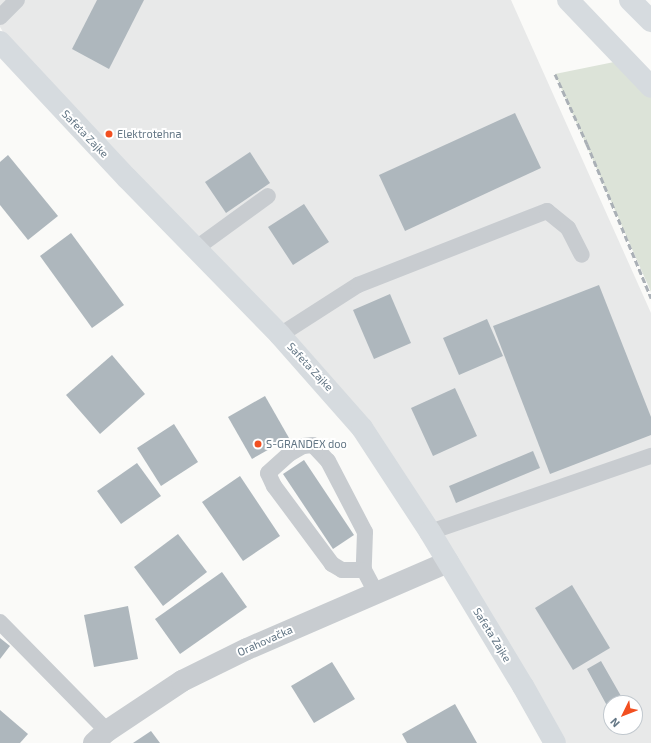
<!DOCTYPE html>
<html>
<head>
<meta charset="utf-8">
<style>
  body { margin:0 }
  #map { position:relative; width:651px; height:743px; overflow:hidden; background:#fafaf8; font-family:"Exo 2",sans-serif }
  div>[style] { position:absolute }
  .built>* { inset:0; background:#e8e9e9 }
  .green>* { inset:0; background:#dce3d8 }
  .building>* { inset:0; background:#aeb7bd }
  .service>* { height:16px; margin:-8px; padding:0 8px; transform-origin:8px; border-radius:8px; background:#c8ccd0 }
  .minor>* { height:22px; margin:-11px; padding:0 11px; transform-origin:11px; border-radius:11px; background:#c8ccd0 }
  .secondary>* { height:22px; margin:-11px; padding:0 11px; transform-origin:11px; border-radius:11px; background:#d6dbdf }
  .motorway>* { height:22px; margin:-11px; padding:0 11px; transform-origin:11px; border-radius:11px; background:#d6dbdf }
  .rail>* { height:3px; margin-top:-1.5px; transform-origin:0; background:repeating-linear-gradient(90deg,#aab0b6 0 6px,transparent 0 9px) }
  .dots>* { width:11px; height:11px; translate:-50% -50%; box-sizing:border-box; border:2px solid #fff; border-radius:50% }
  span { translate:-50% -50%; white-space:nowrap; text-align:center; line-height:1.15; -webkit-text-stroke:4px #fff; paint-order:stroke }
  .street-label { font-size:11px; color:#637685 }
  .poi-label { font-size:11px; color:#637685 }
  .left { translate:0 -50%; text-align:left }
  .north { position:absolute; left:603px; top:695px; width:40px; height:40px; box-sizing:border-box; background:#fff; border:1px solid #c1c8ce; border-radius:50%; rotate:227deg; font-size:11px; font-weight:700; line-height:16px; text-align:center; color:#637685 }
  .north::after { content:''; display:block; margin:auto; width:14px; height:18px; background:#f24f20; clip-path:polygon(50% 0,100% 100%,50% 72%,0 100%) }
</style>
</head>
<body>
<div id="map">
  <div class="built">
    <div style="clip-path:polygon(evenodd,0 0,511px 0,651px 313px,651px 743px,555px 743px,337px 405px,31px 77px,0 27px,0 0,611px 703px,635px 703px,635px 727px,611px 727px,611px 703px)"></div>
  </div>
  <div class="green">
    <div style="clip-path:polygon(619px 61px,651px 96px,651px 292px,555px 74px)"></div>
  </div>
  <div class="building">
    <div style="clip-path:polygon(97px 0,144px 0,109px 69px,72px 49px)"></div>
    <div style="clip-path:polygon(515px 113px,541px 168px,405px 231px,379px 175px)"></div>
    <div style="clip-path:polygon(250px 152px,270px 183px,226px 213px,205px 182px)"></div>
    <div style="clip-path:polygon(8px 155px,58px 216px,28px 240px,0 205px,0 162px)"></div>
    <div style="clip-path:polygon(304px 204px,329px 242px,293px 265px,268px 227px)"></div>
    <div style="clip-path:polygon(71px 233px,124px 305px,92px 328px,40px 256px)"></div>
    <div style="clip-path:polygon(599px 285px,651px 417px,651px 435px,550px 474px,493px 326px)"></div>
    <div style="clip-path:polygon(390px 294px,411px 343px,374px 359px,353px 310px)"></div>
    <div style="clip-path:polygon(487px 319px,503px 356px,459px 375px,443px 338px)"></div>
    <div style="clip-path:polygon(112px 355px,145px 394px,100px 434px,66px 395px)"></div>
    <div style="clip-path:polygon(455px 388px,477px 436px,433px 456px,411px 408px)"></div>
    <div style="clip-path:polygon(265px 396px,289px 438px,252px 459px,228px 417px)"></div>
    <div style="clip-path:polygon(174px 424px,198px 462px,161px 486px,137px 448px)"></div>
    <div style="clip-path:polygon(533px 451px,540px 468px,456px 503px,449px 486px)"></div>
    <div style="clip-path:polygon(304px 460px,354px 535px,333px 549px,283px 474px)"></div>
    <div style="clip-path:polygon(137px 463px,161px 496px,121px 524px,97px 491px)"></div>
    <div style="clip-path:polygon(240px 476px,280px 536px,243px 561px,202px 502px)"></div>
    <div style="clip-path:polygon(178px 534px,207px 572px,163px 606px,134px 567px)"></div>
    <div style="clip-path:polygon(222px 572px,247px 607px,180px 654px,155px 619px)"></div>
    <div style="clip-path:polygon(572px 585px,610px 648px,573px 670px,535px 608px)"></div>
    <div style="clip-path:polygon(128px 606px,138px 659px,94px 667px,84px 615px)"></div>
    <div style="clip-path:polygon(0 638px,10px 646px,0 659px)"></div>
    <div style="clip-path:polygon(601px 661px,625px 703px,611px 703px,611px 713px,587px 669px)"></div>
    <div style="clip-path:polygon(332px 662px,355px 699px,314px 723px,291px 686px)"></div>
    <div style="clip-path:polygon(455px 704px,477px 743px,407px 743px,402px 734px)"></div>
    <div style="clip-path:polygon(0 710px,28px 734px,20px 743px,0 743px)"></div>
    <div style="clip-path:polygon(151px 731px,160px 743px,133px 743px)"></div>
  </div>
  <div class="service">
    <div style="left:0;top:17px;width:24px;rotate:-45deg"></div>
    <div style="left:195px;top:249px;width:90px;rotate:-36deg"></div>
    <div style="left:280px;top:335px;width:93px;rotate:-32.7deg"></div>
    <div style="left:358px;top:285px;width:203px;rotate:-21.4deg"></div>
    <div style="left:547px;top:211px;width:27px;rotate:39deg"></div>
    <div style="left:568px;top:228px;width:30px;rotate:63deg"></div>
    <div style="left:430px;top:532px;width:234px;rotate:-19deg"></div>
    <div style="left:364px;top:570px;width:22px;rotate:180deg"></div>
    <div style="left:342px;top:570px;width:12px;rotate:-149deg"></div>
    <div style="left:332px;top:564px;width:97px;rotate:-126.6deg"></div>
    <div style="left:274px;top:486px;width:14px;rotate:-115deg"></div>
    <div style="left:268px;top:473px;width:28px;rotate:-42deg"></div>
    <div style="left:289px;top:454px;width:16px;rotate:-30deg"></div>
    <div style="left:303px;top:446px;width:10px;rotate:-6deg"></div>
    <div style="left:313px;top:445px;width:22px;rotate:47deg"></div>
    <div style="left:328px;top:461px;width:80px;rotate:62.5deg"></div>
    <div style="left:365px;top:532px;width:38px;rotate:92deg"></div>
    <div style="left:364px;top:570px;width:26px;rotate:62deg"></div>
    <div style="left:0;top:622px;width:153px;rotate:45.5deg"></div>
  </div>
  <div class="minor">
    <div style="left:94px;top:743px;width:18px;rotate:-43deg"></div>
    <div style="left:107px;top:731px;width:90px;rotate:-33.7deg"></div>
    <div style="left:182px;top:681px;width:72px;rotate:-26.2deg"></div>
    <div style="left:247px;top:649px;width:219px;rotate:-23.4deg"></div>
  </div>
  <div class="secondary">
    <div style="left:0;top:42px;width:186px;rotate:47deg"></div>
    <div style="left:127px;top:178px;width:219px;rotate:45.7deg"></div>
    <div style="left:280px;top:335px;width:124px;rotate:48.6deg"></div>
    <div style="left:362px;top:428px;width:124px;rotate:56.8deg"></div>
    <div style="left:430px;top:532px;width:180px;rotate:58.9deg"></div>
    <div style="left:523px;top:686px;width:65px;rotate:60.7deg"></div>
  </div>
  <div class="motorway">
    <div style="left:568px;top:0;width:120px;rotate:46.3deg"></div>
    <div style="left:630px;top:0;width:30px;rotate:45deg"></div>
  </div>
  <div class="rail">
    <div style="left:555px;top:74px;width:77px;rotate:65.4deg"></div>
    <div style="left:587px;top:144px;width:167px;rotate:67.4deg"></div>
  </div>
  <div class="dots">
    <div style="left:109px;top:134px;background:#f24f20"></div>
    <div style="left:258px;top:444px;background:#f24f20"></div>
  </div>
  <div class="street-label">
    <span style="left:85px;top:134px;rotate:46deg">Safeta Zajke</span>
    <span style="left:310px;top:367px;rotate:47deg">Safeta Zajke</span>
    <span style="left:492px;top:635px;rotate:58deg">Safeta Zajke</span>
    <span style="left:265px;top:641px;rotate:-24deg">Orahovačka</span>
  </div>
  <div class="poi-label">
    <span class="left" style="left:117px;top:134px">Elektrotehna</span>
    <span class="left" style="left:266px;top:444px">S-GRANDEX doo</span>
  </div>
  <div class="north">N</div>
</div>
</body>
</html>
